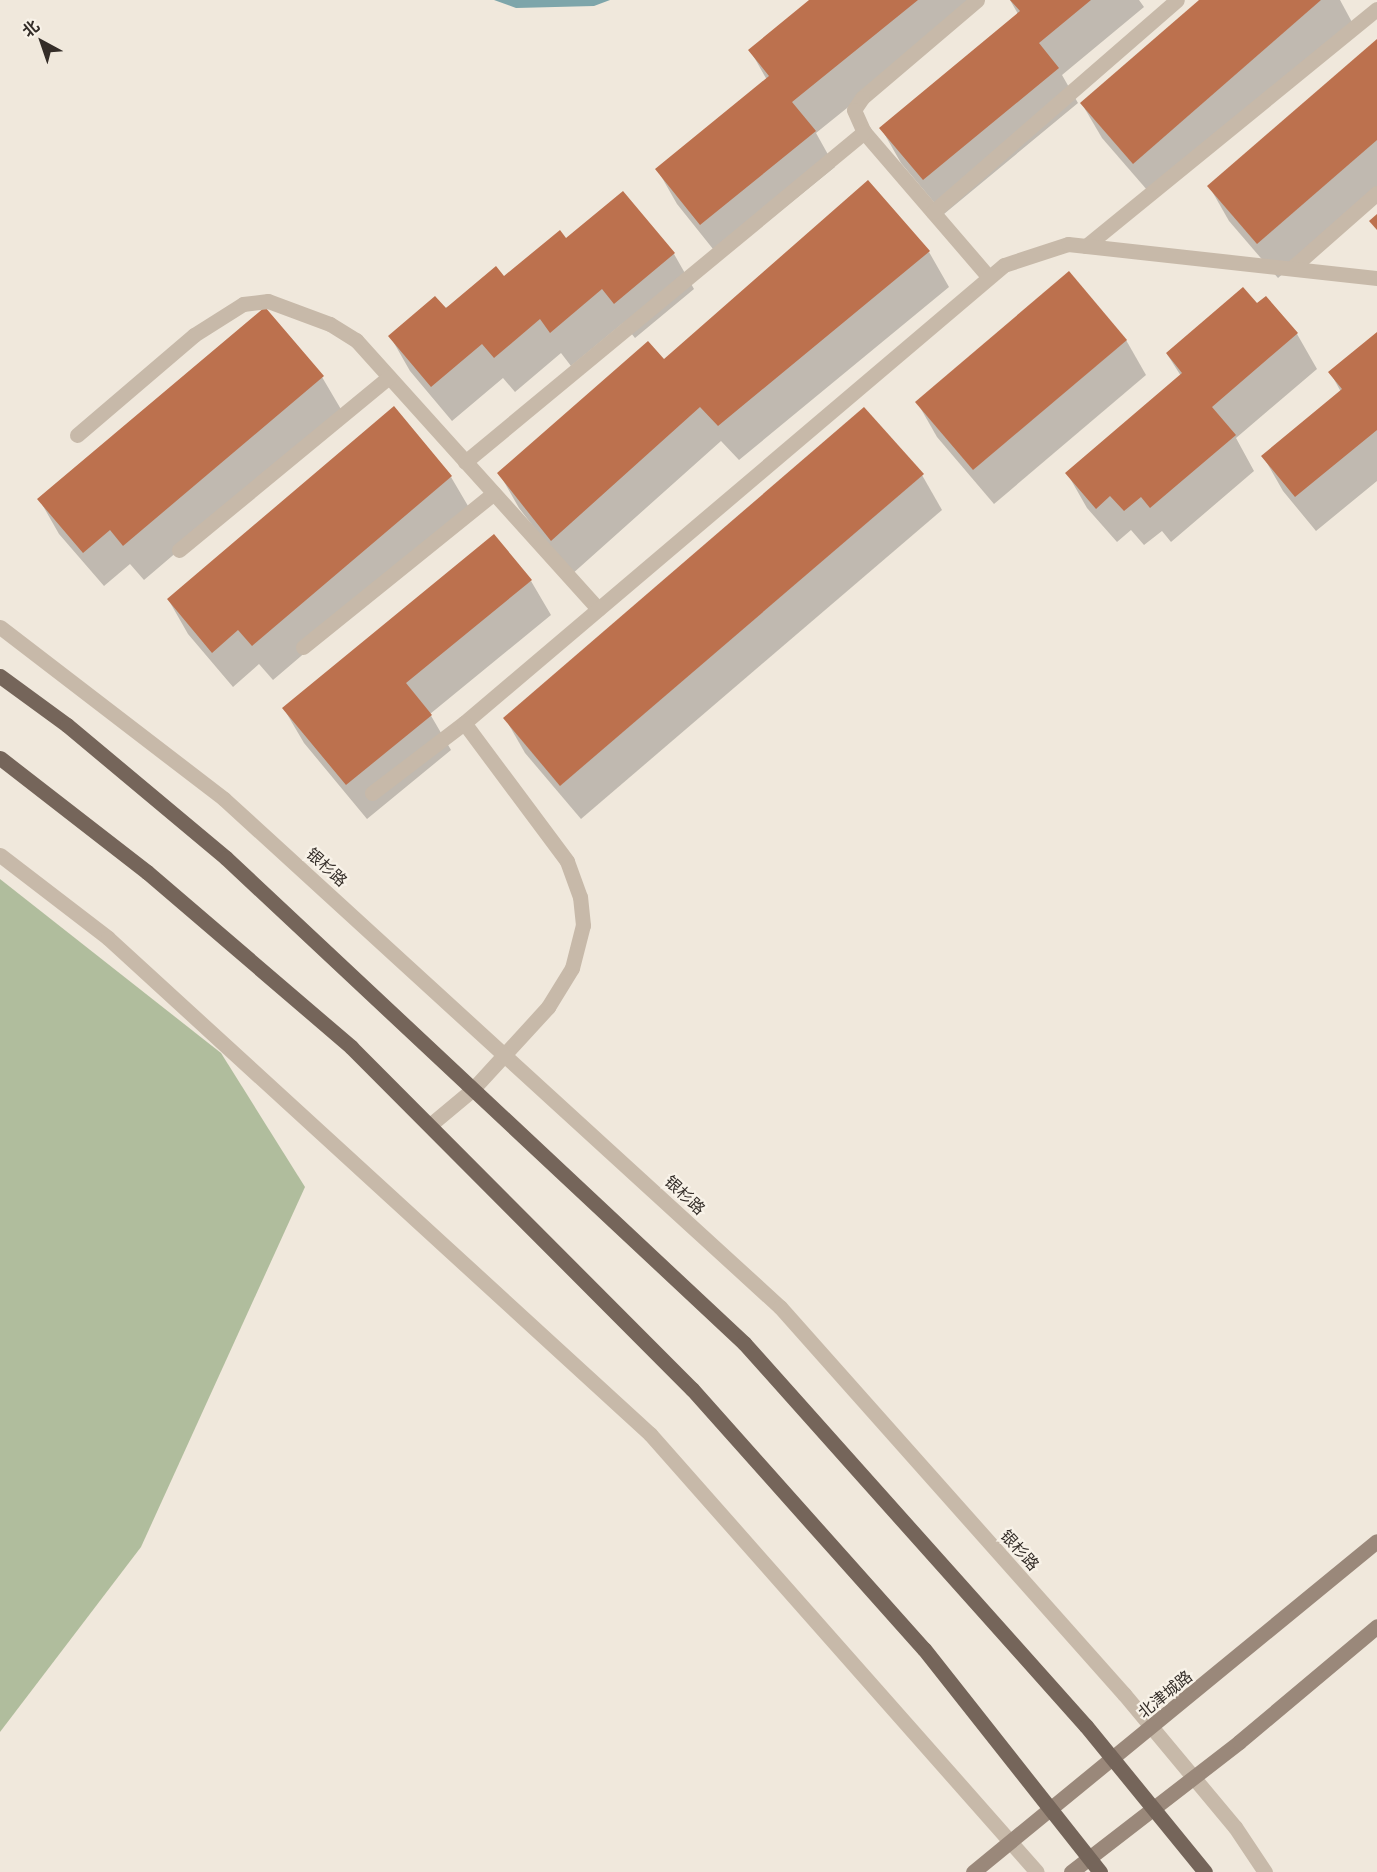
<!DOCTYPE html>
<html>
<head>
<meta charset="utf-8">
<style>
  body { margin:0 }
  #map { position:relative; width:1377px; height:1872px; overflow:hidden; background:#f0e8dc; font-family:Manrope,"Noto Sans SC",sans-serif }
  div>[style] { position:absolute }
  .green>* { inset:0; background:#b0bd9d }
  .water>* { inset:0; background:#7da5aa }
  .shadow>* { inset:0; background:#0003 }
  .building>* { inset:0; background:#bc714e }
  .minor>* { height:15px; margin:-7.5px; padding:0 7.5px; transform-origin:7.5px; border-radius:7.5px; background:#c7b9a9 }
  .tertiary>* { height:15px; margin:-7.5px; padding:0 7.5px; transform-origin:7.5px; border-radius:7.5px; background:#c7b9a9 }
  .secondary>* { height:15px; margin:-7.5px; padding:0 7.5px; transform-origin:7.5px; border-radius:7.5px; background:#9a887a }
  .primary>* { height:15px; margin:-7.5px; padding:0 7.5px; transform-origin:7.5px; border-radius:7.5px; background:#75655a }
  span { translate:-50% -50%; white-space:nowrap; text-align:center; line-height:1.15; -webkit-text-stroke:4.5px #f8f2e8; paint-order:stroke }
  .street-label { font-size:16px; color:#342d28 }
  .north { position:absolute; left:12px; top:12px; width:60px; height:60px; -webkit-text-stroke:4px #f8f2e8; paint-order:stroke; rotate:320deg; font-size:16px; font-weight:700; line-height:24px; text-align:center; color:#342d28 }
  .north::after { content:''; display:block; margin:auto; width:21px; height:27px; background:#342d28; clip-path:polygon(50% 0,100% 100%,50% 72%,0 100%) }
</style>
</head>
<body>
<div id="map">
  <div class="green">
    <div style="clip-path:polygon(0 879px,221px 1053px,305px 1187px,141px 1547px,0 1732px)"></div>
  </div>
  <div class="water">
    <div style="clip-path:polygon(494px 0,610px 0,594px 6px,516px 8px)"></div>
  </div>
  <div class="shadow">
    <div style="clip-path:polygon(812px 0,981px 0,816px 133px,835px 167px,721px 259px,677px 204px,657px 169px,767px 80px,750px 50px)"></div>
    <div style="clip-path:polygon(1010px 0,1139px 0,1144px 7px,1062px 75px,1078px 103px,944px 214px,901px 163px,881px 128px,1018px 14px)"></div>
    <div style="clip-path:polygon(1201px 0,1340px 0,1353px 24px,1154px 198px,1102px 138px,1082px 104px)"></div>
    <div style="clip-path:polygon(1377px 41px,1377px 192px,1278px 278px,1229px 221px,1209px 186px)"></div>
    <div style="clip-path:polygon(623px 193px,674px 254px,694px 289px,635px 338px,623px 323px,571px 366px,561px 353px,515px 392px,503px 378px,452px 421px,410px 371px,390px 336px,504px 278px,566px 240px)"></div>
    <div style="clip-path:polygon(929px 252px,949px 287px,739px 460px,721px 441px,571px 575px,519px 508px,499px 473px,664px 361px)"></div>
    <div style="clip-path:polygon(1266px 298px,1297px 334px,1317px 369px,1236px 438px,1254px 471px,1171px 542px,1162px 531px,1144px 545px,1131px 530px,1117px 542px,1087px 508px,1067px 473px,1181px 376px,1167px 354px)"></div>
    <div style="clip-path:polygon(1377px 333px,1377px 481px,1316px 531px,1283px 491px,1263px 456px,1341px 392px,1330px 372px)"></div>
    <div style="clip-path:polygon(1126px 340px,1146px 375px,994px 504px,937px 437px,917px 402px)"></div>
    <div style="clip-path:polygon(322px 377px,342px 411px,144px 580px,130px 564px,104px 586px,59px 534px,39px 499px)"></div>
    <div style="clip-path:polygon(922px 475px,942px 510px,581px 819px,525px 753px,505px 718px)"></div>
    <div style="clip-path:polygon(451px 477px,471px 511px,273px 680px,259px 664px,233px 687px,188px 634px,168px 599px)"></div>
    <div style="clip-path:polygon(531px 581px,551px 615px,430px 714px,451px 750px,367px 819px,304px 743px,284px 709px)"></div>
  </div>
  <div class="building">
    <div style="clip-path:polygon(809px 0,918px 0,792px 102px,816px 131px,700px 225px,655px 169px,769px 76px,748px 50px)"></div>
    <div style="clip-path:polygon(1010px 0,1091px 0,1039px 43px,1059px 68px,923px 180px,879px 128px,1020px 11px)"></div>
    <div style="clip-path:polygon(1199px 0,1321px 0,1133px 164px,1080px 103px)"></div>
    <div style="clip-path:polygon(1377px 39px,1377px 140px,1257px 244px,1207px 186px)"></div>
    <div style="clip-path:polygon(868px 180px,930px 251px,718px 426px,700px 407px,551px 541px,497px 473px,648px 341px,664px 359px)"></div>
    <div style="clip-path:polygon(623px 191px,675px 253px,614px 304px,602px 289px,550px 333px,540px 319px,494px 358px,482px 344px,431px 387px,388px 336px,435px 296px,446px 308px,496px 266px,504px 276px,560px 230px,566px 238px)"></div>
    <div style="clip-path:polygon(1377px 214px,1377px 230px,1369px 221px)"></div>
    <div style="clip-path:polygon(1069px 271px,1127px 340px,973px 470px,915px 402px)"></div>
    <div style="clip-path:polygon(1243px 287px,1257px 303px,1266px 296px,1298px 333px,1212px 407px,1236px 435px,1150px 508px,1141px 497px,1124px 511px,1110px 496px,1096px 509px,1065px 473px,1182px 373px,1166px 353px)"></div>
    <div style="clip-path:polygon(265px 307px,324px 376px,123px 546px,110px 530px,83px 553px,37px 499px)"></div>
    <div style="clip-path:polygon(1377px 332px,1377px 430px,1295px 497px,1261px 456px,1342px 389px,1328px 372px)"></div>
    <div style="clip-path:polygon(394px 406px,452px 476px,252px 646px,238px 630px,212px 653px,167px 599px)"></div>
    <div style="clip-path:polygon(864px 407px,924px 474px,560px 786px,503px 718px)"></div>
    <div style="clip-path:polygon(494px 534px,532px 580px,406px 683px,432px 715px,346px 785px,282px 708px)"></div>
  </div>
  <div class="minor">
    <div style="left:977px;top:0;width:151px;rotate:139.6deg"></div>
    <div style="left:862px;top:98px;width:14px;rotate:124deg"></div>
    <div style="left:854px;top:110px;width:24px;rotate:66deg"></div>
    <div style="left:864px;top:132px;width:190px;rotate:49.3deg"></div>
    <div style="left:933px;top:212px;width:323px;rotate:-41deg"></div>
    <div style="left:1086px;top:246px;width:375px;rotate:-39.2deg"></div>
    <div style="left:1293px;top:267px;width:112px;rotate:-41.4deg"></div>
    <div style="left:77px;top:435px;width:154px;rotate:-40.5deg"></div>
    <div style="left:194px;top:335px;width:58px;rotate:-32.3deg"></div>
    <div style="left:243px;top:304px;width:25px;rotate:-7deg"></div>
    <div style="left:268px;top:301px;width:66px;rotate:20.4deg"></div>
    <div style="left:330px;top:324px;width:31px;rotate:32deg"></div>
    <div style="left:356px;top:340px;width:362px;rotate:48deg"></div>
    <div style="left:465px;top:462px;width:518px;rotate:-39.59deg"></div>
    <div style="left:179px;top:550px;width:272px;rotate:-39.5deg"></div>
    <div style="left:303px;top:647px;width:245px;rotate:-38.9deg"></div>
    <div style="left:372px;top:793px;width:116px;rotate:-37.3deg"></div>
    <div style="left:464px;top:723px;width:708px;rotate:-40.3deg"></div>
    <div style="left:1004px;top:265px;width:67px;rotate:-18.2deg"></div>
    <div style="left:1068px;top:244px;width:311px;rotate:6.3deg"></div>
    <div style="left:430px;top:1125px;width:55px;rotate:-39.8deg"></div>
    <div style="left:472px;top:1090px;width:113px;rotate:-47.5deg"></div>
    <div style="left:548px;top:1007px;width:46px;rotate:-58.4deg"></div>
    <div style="left:572px;top:968px;width:44px;rotate:-75.7deg"></div>
    <div style="left:583px;top:925px;width:28px;rotate:-96deg"></div>
    <div style="left:580px;top:897px;width:38px;rotate:-110deg"></div>
    <div style="left:567px;top:861px;width:172px;rotate:-126.7deg"></div>
  </div>
  <div class="tertiary">
    <div style="left:0;top:627px;width:282px;rotate:37.5deg"></div>
    <div style="left:224px;top:799px;width:753px;rotate:42.42deg"></div>
    <div style="left:780px;top:1307px;width:518px;rotate:48.37deg"></div>
    <div style="left:1124px;top:1694px;width:173px;rotate:50.2deg"></div>
    <div style="left:1235px;top:1827px;width:54px;rotate:56.3deg"></div>
    <div style="left:0;top:855px;width:136px;rotate:37.5deg"></div>
    <div style="left:108px;top:938px;width:735px;rotate:42.46deg"></div>
    <div style="left:650px;top:1434px;width:584px;rotate:48.54deg"></div>
  </div>
  <div class="secondary">
    <div style="left:973px;top:1872px;width:522px;rotate:-39.33deg"></div>
    <div style="left:1071px;top:1872px;width:212px;rotate:-37.7deg"></div>
    <div style="left:1239px;top:1742px;width:180px;rotate:-40deg"></div>
  </div>
  <div class="primary">
    <div style="left:0;top:676px;width:83px;rotate:36.2deg"></div>
    <div style="left:67px;top:725px;width:207px;rotate:39.9deg"></div>
    <div style="left:226px;top:858px;width:710px;rotate:43.12deg"></div>
    <div style="left:744px;top:1343px;width:513px;rotate:48.24deg"></div>
    <div style="left:1086px;top:1726px;width:188px;rotate:50.8deg"></div>
    <div style="left:0;top:758px;width:186px;rotate:37.8deg"></div>
    <div style="left:147px;top:872px;width:269px;rotate:40.6deg"></div>
    <div style="left:351px;top:1047px;width:483px;rotate:45.1deg"></div>
    <div style="left:692px;top:1389px;width:348px;rotate:48.3deg"></div>
    <div style="left:924px;top:1649px;width:284px;rotate:51.7deg"></div>
  </div>
  <div class="street-label">
    <span style="left:327px;top:867px;rotate:42deg">银杉路</span>
    <span style="left:685px;top:1195px;rotate:43deg">银杉路</span>
    <span style="left:1020px;top:1550px;rotate:48deg">银杉路</span>
    <span style="left:1165px;top:1694px;rotate:-39deg">北津城路</span>
  </div>
  <div class="north">北</div>
</div>
</body>
</html>
